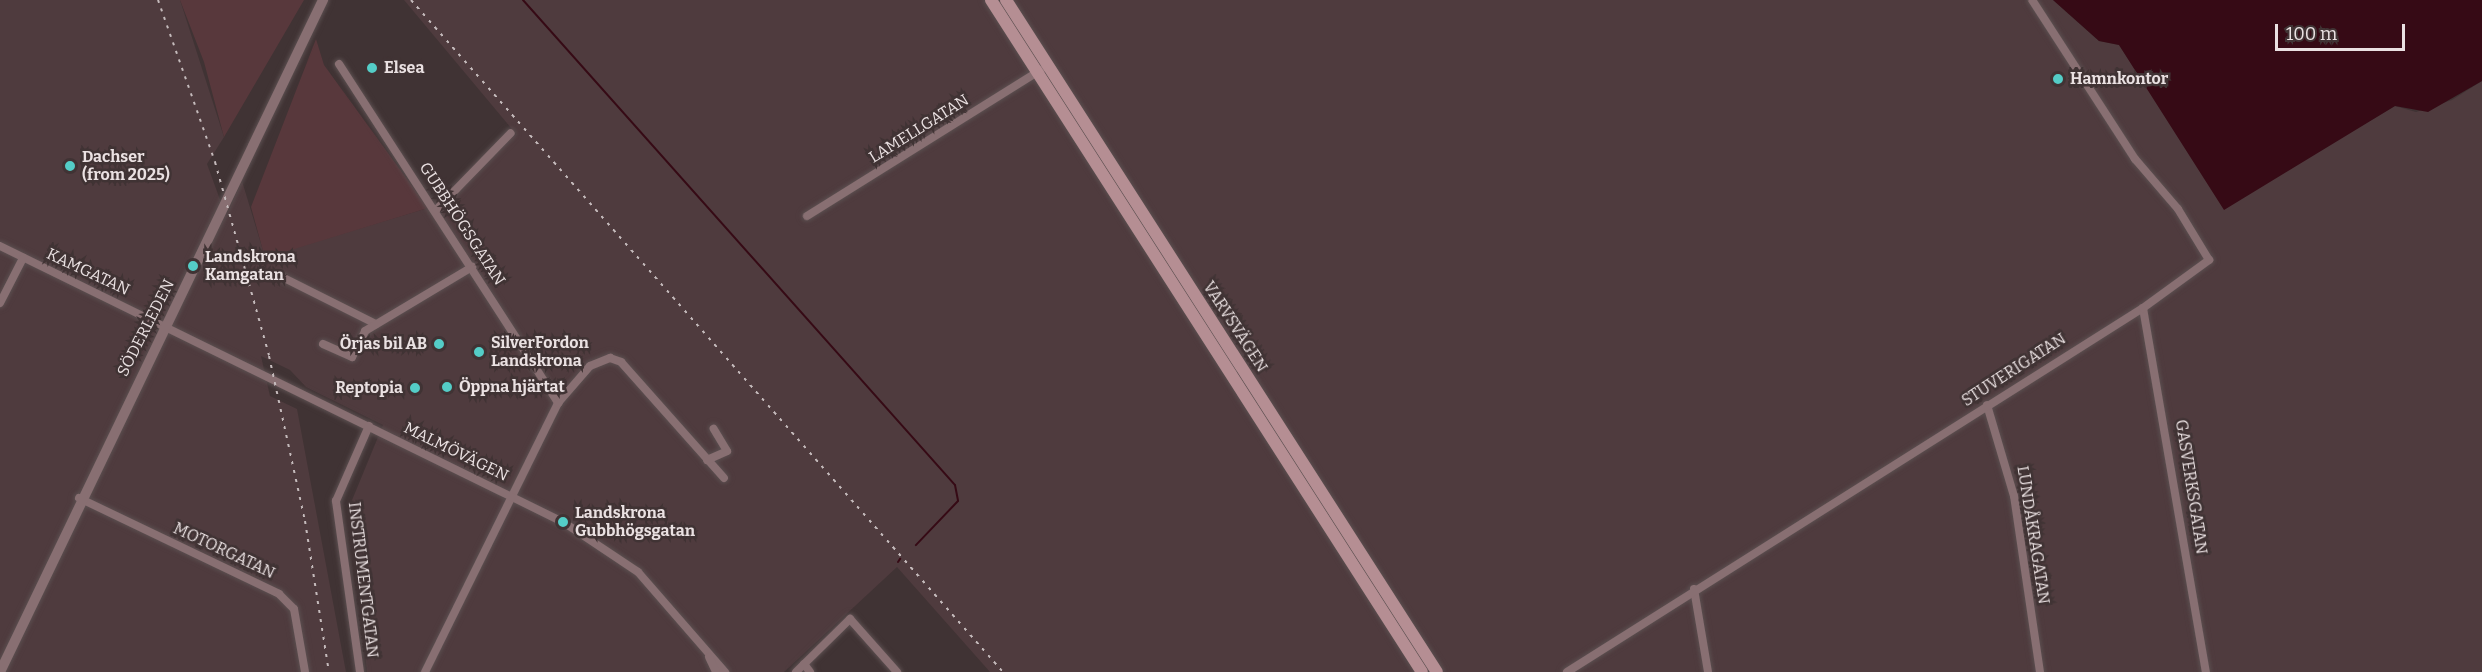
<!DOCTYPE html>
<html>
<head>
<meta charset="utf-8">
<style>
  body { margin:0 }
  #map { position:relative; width:2482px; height:672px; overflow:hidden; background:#403334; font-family:Bitter,serif }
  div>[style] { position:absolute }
  .built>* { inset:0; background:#4f3b3e }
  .green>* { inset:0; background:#58383c }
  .water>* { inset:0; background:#360a15 }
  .stream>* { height:2px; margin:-1px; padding:0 1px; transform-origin:1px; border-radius:1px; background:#360a15 }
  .roads { filter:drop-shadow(0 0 2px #5b4f50) drop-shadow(0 0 2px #5b4f50) }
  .minor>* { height:8px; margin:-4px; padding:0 4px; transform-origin:4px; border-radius:4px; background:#886f72 }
  .tertiary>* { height:10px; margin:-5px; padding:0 5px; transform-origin:5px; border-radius:5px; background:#886f72 }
  .secondary>* { height:12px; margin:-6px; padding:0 6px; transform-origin:6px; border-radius:6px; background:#b58e93 }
  .rail>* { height:2px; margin-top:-1px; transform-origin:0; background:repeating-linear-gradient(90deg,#c5bbbc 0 3px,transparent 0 9px) }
  .dots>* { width:16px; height:16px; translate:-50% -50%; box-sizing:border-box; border:3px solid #403334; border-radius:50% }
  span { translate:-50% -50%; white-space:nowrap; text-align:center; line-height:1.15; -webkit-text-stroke:5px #403334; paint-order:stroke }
  .poi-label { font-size:16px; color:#eae1e2; font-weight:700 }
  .left { translate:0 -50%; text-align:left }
  .right { translate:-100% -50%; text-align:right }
  .street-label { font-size:16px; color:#eae1e2 }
  .scale { position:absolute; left:2275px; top:24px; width:130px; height:27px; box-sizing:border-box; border:3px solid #eae1e2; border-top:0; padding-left:8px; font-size:18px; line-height:21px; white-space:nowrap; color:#eae1e2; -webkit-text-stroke:4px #403334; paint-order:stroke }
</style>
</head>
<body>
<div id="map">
  <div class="built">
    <div style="clip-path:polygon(0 0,180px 0,224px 137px,207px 164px,226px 216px,242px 181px,265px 257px,428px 208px,443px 208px,516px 134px,404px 0,2053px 0,2099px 41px,2119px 45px,2134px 68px,2325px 147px,2395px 106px,2416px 112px,2452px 100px,2482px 81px,2482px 672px,990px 672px,897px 567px,784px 672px,367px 672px,350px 505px,383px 425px,306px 387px,290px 370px,261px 356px,270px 396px,297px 409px,346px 672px,0 672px)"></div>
  </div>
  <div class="green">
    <div style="clip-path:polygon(180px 0,304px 0,224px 137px,204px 62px)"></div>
    <div style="clip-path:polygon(316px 39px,324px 65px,428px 208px,265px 258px,251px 207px)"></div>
  </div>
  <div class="water">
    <div style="clip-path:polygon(2053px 0,2482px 0,2482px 81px,2428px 112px,2395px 106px,2224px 210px,2119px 45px,2099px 41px)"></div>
  </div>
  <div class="stream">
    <div style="left:523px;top:0;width:649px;rotate:48.31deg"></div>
    <div style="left:955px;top:485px;width:16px;rotate:79deg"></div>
    <div style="left:958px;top:501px;width:61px;rotate:133.7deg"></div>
    <div style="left:898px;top:562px;width:4px;rotate:-56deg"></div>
  </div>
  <div class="roads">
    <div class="minor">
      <div style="left:339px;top:64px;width:404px;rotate:57.1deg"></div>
      <div style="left:558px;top:403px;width:300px;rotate:116.3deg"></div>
      <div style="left:436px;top:210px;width:107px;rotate:-45.8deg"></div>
      <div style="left:807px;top:216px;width:276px;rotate:-32deg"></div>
      <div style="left:0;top:246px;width:627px;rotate:26.12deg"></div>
      <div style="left:563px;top:522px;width:90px;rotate:33.7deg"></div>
      <div style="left:638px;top:572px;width:133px;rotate:49deg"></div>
      <div style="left:282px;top:277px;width:105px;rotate:26.6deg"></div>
      <div style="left:0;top:303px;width:51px;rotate:-62.9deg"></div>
      <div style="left:2143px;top:308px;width:369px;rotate:80.2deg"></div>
      <div style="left:323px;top:344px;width:32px;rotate:24deg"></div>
      <div style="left:352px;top:357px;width:29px;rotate:-63deg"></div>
      <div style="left:365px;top:331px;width:125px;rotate:-30.9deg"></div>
      <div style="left:558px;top:403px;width:49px;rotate:-49.1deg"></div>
      <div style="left:590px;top:366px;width:22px;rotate:-22deg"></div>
      <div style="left:610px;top:358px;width:12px;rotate:20deg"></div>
      <div style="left:621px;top:362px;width:155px;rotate:48.4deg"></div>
      <div style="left:1987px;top:405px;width:95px;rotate:73.5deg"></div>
      <div style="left:2014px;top:496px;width:178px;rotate:81.6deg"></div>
      <div style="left:707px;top:460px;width:22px;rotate:-24deg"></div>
      <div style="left:727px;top:451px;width:26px;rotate:-121deg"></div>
      <div style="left:79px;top:498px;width:222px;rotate:25.6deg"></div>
      <div style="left:279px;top:594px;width:21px;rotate:45deg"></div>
      <div style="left:294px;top:609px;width:64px;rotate:80.1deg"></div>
      <div style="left:1694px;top:589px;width:84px;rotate:80.4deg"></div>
      <div style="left:709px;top:657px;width:17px;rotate:65deg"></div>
      <div style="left:804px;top:664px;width:10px;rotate:53deg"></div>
      <div style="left:360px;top:672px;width:173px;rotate:-98deg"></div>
      <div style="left:336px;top:501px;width:82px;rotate:-66.3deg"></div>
      <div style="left:796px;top:672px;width:76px;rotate:-44.5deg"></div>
      <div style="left:850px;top:619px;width:71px;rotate:48.4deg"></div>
      <div style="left:1567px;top:672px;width:681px;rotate:-32.29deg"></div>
      <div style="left:2143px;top:308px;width:82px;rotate:-36deg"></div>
      <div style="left:2209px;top:260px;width:60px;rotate:-121.3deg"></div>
      <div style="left:2178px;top:209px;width:66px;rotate:-130.7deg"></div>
      <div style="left:2135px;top:159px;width:189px;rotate:-122.9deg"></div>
    </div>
    <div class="tertiary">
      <div style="left:0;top:672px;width:746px;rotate:-64.33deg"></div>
    </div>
    <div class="secondary">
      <div style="left:991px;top:0;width:798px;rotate:57.33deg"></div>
      <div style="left:1006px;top:0;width:798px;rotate:57.33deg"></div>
    </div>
  </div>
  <div class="rail">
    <div style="left:158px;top:0;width:172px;rotate:70.6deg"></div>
    <div style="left:215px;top:162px;width:201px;rotate:74.4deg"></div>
    <div style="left:269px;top:356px;width:169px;rotate:77.7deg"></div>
    <div style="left:305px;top:521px;width:153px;rotate:81deg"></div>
    <div style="left:411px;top:0;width:896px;rotate:48.62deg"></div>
  </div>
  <div class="dots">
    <div style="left:372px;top:68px;background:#54cdc7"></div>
    <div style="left:2058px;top:79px;background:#54cdc7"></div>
    <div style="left:70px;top:166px;background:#54cdc7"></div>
    <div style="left:193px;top:266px;background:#54cdc7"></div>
    <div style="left:439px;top:344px;background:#54cdc7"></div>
    <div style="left:479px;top:352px;background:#54cdc7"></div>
    <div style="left:447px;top:387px;background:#54cdc7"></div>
    <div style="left:415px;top:388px;background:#54cdc7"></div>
    <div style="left:563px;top:522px;background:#54cdc7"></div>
  </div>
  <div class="poi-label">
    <span class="left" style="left:384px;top:68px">Elsea</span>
    <span class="left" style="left:2070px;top:79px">Hamnkontor</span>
    <span class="left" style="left:82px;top:166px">Dachser<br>(from 2025)</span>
    <span class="left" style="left:205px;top:266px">Landskrona<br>Kamgatan</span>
    <span class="left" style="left:491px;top:352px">SilverFordon<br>Landskrona</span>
    <span class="right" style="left:427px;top:344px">Örjas bil AB</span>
    <span class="left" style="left:459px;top:387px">Öppna hjärtat</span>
    <span class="right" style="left:403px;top:388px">Reptopia</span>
    <span class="left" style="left:575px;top:522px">Landskrona<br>Gubbhögsgatan</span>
  </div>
  <div class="street-label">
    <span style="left:919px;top:129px;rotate:-32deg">LAMELLGATAN</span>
    <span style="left:462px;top:224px;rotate:57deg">GUBBHÖGSGATAN</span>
    <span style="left:88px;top:272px;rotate:25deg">KAMGATAN</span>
    <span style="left:1235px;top:327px;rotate:57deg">VARVSVÄGEN</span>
    <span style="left:146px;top:328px;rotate:-63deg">SÖDERLEDEN</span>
    <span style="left:2014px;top:370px;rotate:-33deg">STUVERIGATAN</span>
    <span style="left:456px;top:452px;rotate:26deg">MALMÖVÄGEN</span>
    <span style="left:2191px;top:487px;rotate:81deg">GASVERKSGATAN</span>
    <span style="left:2033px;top:535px;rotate:81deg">LUNDÅKRAGATAN</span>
    <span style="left:224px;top:551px;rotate:25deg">MOTORGATAN</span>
    <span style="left:363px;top:580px;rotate:83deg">INSTRUMENTGATAN</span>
  </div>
  <div class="scale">100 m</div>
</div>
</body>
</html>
